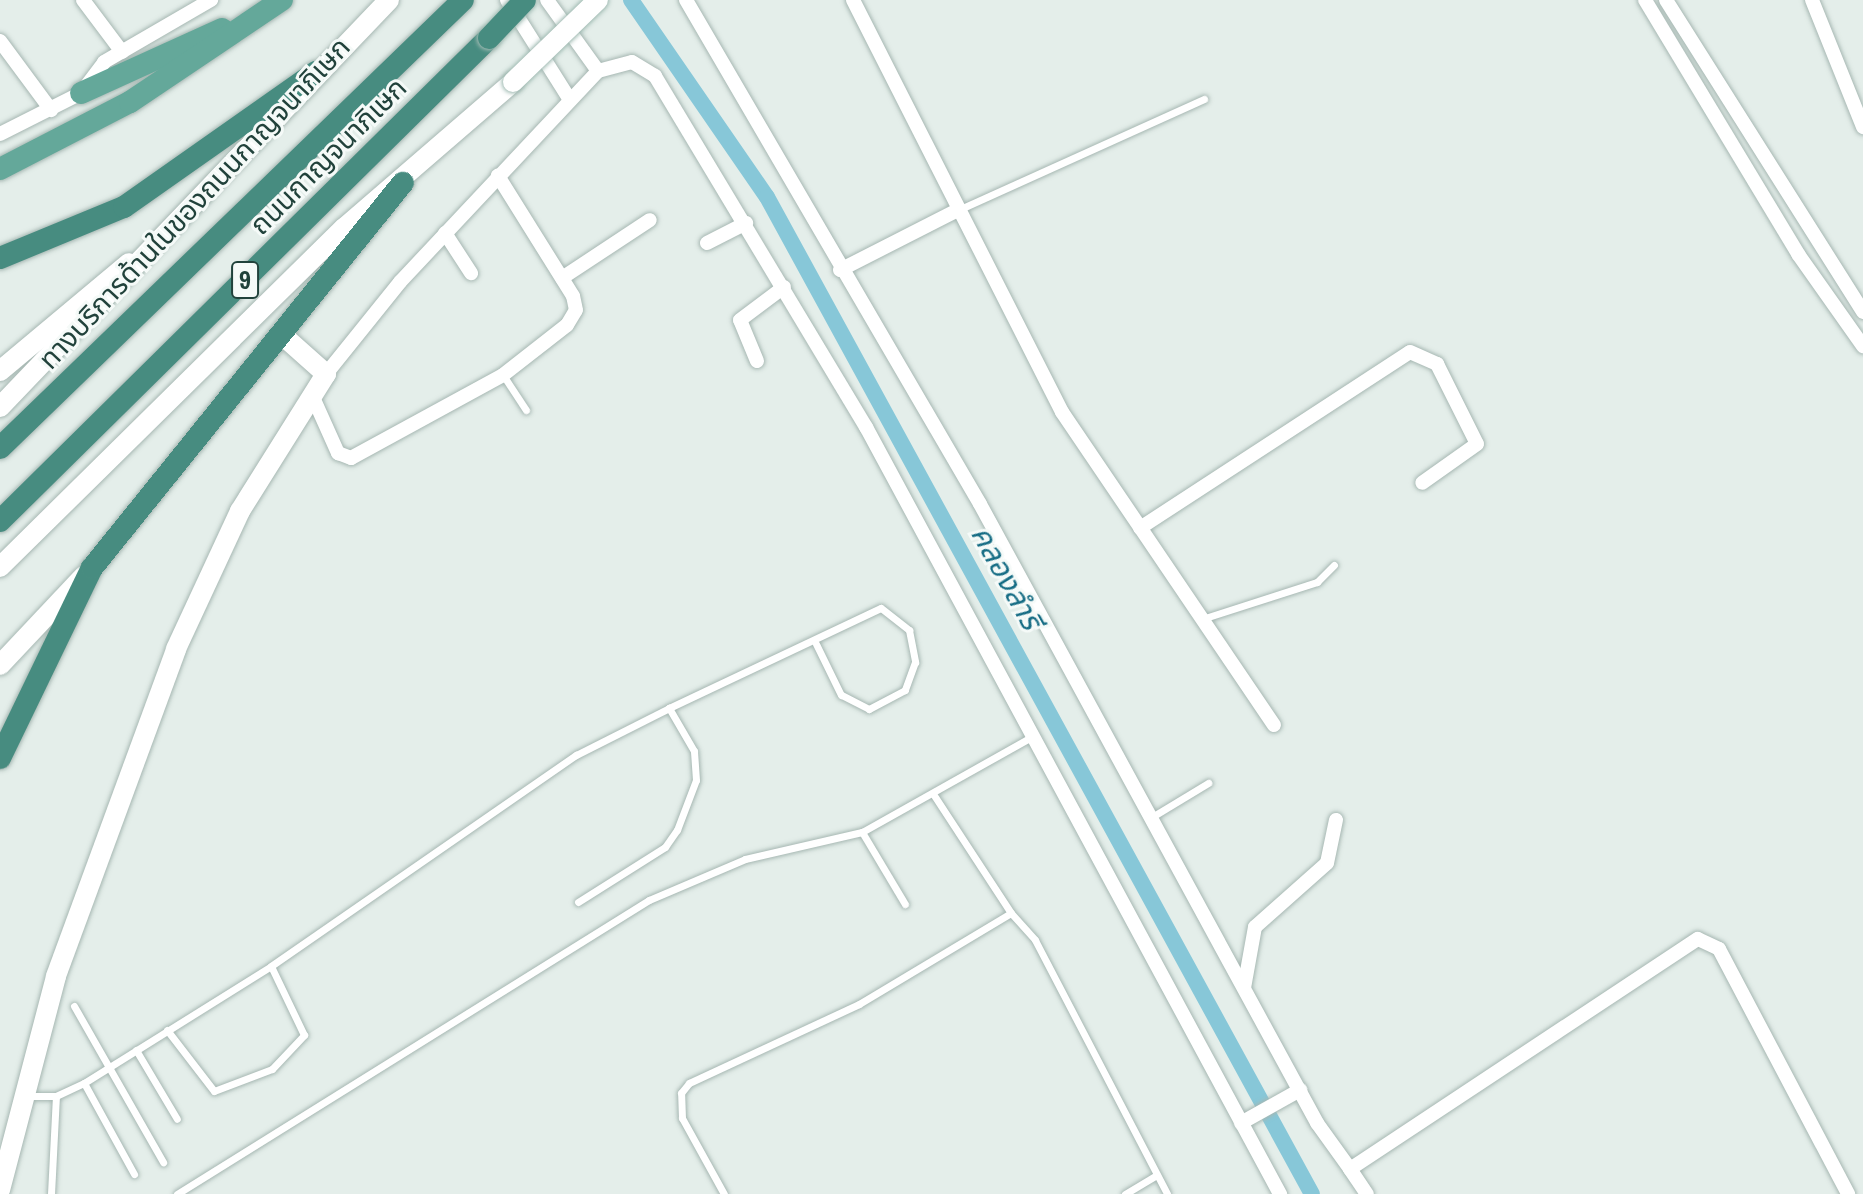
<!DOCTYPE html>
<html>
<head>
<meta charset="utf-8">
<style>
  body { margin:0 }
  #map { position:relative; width:1863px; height:1194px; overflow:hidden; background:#e4eeea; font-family:"Archivo Narrow","Noto Sans Thai",sans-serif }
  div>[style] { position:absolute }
  .canal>* { height:16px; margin:-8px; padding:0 8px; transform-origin:8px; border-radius:8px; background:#87c7d8 }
  .roads { filter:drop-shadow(0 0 2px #a6b7b2) drop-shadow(0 0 2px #a6b7b2) }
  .service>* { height:7px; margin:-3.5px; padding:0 3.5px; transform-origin:3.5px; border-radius:3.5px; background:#fff }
  .minor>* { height:14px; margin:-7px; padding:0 7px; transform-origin:7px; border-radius:7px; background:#fff }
  .secondary>* { height:20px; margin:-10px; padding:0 10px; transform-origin:10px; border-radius:10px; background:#fff }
  .primary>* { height:22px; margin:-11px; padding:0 11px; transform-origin:11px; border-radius:11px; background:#64a89a }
  .trunk>* { height:22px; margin:-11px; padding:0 11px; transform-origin:11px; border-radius:11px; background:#478c80 }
  .bridges { filter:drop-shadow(0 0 2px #a1bbb3) drop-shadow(0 0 2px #a1bbb3) }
  .secondary-bridge>* { height:20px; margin:-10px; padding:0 10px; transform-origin:10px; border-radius:10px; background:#fff }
  .trunk-bridge>* { height:22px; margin:-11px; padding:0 11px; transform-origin:11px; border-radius:11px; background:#478c80 }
  span { translate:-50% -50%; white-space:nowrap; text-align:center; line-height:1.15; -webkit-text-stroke:6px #f5faf8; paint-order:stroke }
  .shield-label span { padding:2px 6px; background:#f5faf8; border:2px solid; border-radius:6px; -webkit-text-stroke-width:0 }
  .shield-label { font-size:26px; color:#21423b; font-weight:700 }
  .street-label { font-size:28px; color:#21423b }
  .water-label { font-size:30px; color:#156c84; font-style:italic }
</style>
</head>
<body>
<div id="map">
  <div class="canal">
    <div style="left:631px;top:0;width:239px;rotate:55.4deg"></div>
    <div style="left:767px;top:197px;width:1136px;rotate:61.34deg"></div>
  </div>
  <div class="roads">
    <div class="service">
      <div style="left:958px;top:210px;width:270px;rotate:-24.3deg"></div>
      <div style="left:503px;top:375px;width:42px;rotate:56.7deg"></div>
      <div style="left:1205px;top:618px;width:118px;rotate:-17.8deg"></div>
      <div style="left:1317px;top:582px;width:24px;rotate:-45deg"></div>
      <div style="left:1152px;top:817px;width:66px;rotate:-31.3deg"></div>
      <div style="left:862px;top:832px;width:84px;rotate:59.2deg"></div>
      <div style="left:578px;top:902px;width:103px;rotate:-32.3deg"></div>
      <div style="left:665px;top:847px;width:21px;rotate:-55deg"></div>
      <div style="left:677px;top:830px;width:53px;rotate:-69.2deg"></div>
      <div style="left:696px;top:780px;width:29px;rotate:-94deg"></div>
      <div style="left:694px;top:751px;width:50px;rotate:-120.2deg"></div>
      <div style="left:1011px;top:913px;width:36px;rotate:48deg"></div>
      <div style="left:1035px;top:940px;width:286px;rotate:62.5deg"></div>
      <div style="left:74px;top:1006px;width:180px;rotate:60.3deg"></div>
      <div style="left:167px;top:1030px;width:77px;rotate:52.4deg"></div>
      <div style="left:214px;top:1091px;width:62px;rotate:-20.8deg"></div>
      <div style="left:272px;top:1069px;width:47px;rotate:-46.7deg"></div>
      <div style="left:304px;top:1035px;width:76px;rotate:-115.6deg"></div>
      <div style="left:136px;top:1050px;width:80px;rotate:59.3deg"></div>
      <div style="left:84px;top:1083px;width:104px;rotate:61.2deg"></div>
      <div style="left:27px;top:1096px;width:29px"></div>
      <div style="left:56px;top:1096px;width:31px;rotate:-25deg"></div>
      <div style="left:84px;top:1083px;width:221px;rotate:-32deg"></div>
      <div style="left:271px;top:966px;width:371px;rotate:-34.7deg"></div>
      <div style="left:576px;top:755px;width:104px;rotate:-26.8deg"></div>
      <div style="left:669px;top:708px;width:234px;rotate:-25.3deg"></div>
      <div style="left:881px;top:608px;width:36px;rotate:38deg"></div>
      <div style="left:909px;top:630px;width:33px;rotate:79deg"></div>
      <div style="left:915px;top:662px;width:30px;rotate:110deg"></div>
      <div style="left:905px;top:690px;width:41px;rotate:152.2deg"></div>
      <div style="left:869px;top:709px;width:31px;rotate:-153deg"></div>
      <div style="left:841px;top:695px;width:57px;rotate:-116.1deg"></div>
      <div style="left:51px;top:1194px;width:98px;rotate:-87.1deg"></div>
      <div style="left:177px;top:1194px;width:556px;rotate:-31.92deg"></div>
      <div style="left:649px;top:900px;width:104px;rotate:-23.1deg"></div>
      <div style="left:745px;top:859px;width:120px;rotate:-13deg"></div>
      <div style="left:862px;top:832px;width:194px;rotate:-29.3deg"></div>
      <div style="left:724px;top:1194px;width:87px;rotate:-118.9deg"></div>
      <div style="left:682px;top:1118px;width:25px;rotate:-92deg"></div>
      <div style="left:681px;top:1093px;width:13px;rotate:-51deg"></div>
      <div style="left:689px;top:1083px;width:187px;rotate:-24.9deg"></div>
      <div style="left:859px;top:1004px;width:177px;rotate:-30.9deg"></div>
      <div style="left:1011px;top:913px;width:142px;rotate:-123.2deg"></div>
      <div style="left:1125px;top:1194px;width:37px;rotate:-31deg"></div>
    </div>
    <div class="minor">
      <div style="left:83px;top:0;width:65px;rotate:53.1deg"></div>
      <div style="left:507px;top:0;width:118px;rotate:57.8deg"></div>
      <div style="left:547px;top:0;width:87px;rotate:54.3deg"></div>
      <div style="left:686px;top:0;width:583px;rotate:59.74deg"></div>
      <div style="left:980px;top:504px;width:705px;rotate:61.43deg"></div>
      <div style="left:1317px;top:1123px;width:57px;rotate:54.3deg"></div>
      <div style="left:1350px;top:1169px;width:417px;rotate:-33.5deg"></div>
      <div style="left:1698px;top:939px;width:23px;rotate:25deg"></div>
      <div style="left:1719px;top:949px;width:277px;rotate:62.2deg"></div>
      <div style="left:853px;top:0;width:462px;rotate:63.1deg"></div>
      <div style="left:1062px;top:412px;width:378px;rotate:55.9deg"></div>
      <div style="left:1645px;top:0;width:297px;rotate:58.9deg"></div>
      <div style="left:1798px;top:254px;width:113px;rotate:54.8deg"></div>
      <div style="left:1666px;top:0;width:369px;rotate:57.7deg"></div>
      <div style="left:1812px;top:0;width:137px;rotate:68.1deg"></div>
      <div style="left:0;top:41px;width:86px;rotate:53.5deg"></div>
      <div style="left:0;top:134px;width:91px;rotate:-26.8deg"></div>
      <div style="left:81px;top:93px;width:39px;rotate:-53deg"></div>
      <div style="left:104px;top:62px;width:124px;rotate:-30.1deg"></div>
      <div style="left:445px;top:233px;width:48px;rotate:57deg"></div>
      <div style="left:707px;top:243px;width:44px;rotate:-27.1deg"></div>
      <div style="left:840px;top:270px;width:130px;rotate:-27deg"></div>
      <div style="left:562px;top:278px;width:105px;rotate:-33.4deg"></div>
      <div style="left:757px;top:361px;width:44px;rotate:-112.5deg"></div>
      <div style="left:740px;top:320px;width:55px;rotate:-36.9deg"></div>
      <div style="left:326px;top:374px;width:118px;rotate:-51.2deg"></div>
      <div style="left:400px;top:282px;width:289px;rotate:-46.8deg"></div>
      <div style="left:598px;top:71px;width:35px;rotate:-15deg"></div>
      <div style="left:632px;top:62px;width:27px;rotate:31deg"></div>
      <div style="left:655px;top:76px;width:410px;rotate:59deg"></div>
      <div style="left:866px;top:427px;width:872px;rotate:61.64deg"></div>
      <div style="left:312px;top:395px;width:64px;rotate:65.9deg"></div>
      <div style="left:338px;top:453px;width:14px;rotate:21deg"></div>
      <div style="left:351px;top:458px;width:173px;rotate:-28.6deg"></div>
      <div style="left:503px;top:375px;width:81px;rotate:-38deg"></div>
      <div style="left:567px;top:325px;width:17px;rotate:-59deg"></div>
      <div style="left:576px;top:310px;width:14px;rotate:-102deg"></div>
      <div style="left:573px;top:296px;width:142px;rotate:-122deg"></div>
      <div style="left:1140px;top:528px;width:322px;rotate:-33.1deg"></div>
      <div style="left:1410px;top:352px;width:30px;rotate:24deg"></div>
      <div style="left:1437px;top:364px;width:89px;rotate:63.4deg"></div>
      <div style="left:1477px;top:444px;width:67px;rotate:144.7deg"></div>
      <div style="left:1244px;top:988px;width:62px;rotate:-79.8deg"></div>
      <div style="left:1255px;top:927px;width:96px;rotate:-41.6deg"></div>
      <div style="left:1327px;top:863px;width:44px;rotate:-78.2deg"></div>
      <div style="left:1241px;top:1123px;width:68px;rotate:-29.2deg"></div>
      <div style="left:1350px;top:1169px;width:30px;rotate:56deg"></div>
    </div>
    <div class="secondary">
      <div style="left:0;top:371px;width:168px;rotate:-39.9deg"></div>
      <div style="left:0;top:407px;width:563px;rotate:-46.3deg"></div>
      <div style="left:0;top:567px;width:483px;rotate:-44.6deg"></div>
      <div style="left:344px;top:228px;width:223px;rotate:-40.8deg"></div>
      <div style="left:0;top:665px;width:122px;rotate:-46.7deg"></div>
      <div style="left:0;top:1190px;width:221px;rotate:-75.3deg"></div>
      <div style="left:56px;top:976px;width:348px;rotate:-69.8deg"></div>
      <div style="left:176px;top:649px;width:152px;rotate:-65.1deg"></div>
      <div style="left:240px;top:511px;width:162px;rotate:-57.9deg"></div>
      <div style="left:326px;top:374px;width:59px;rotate:-138.4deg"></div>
    </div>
    <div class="primary">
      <div style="left:81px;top:93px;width:155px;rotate:-24.4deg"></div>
      <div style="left:0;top:169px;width:146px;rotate:-27.3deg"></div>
      <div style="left:130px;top:102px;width:183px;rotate:-33.9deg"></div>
    </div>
    <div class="trunk">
      <div style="left:0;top:258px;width:134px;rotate:-22.4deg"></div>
      <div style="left:124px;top:207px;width:235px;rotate:-35.1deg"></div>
      <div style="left:0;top:448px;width:644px;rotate:-44.06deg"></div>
      <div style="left:0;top:521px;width:687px;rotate:-44.65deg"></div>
      <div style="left:0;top:758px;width:211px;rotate:-64.2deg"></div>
      <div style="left:92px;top:568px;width:495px;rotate:-51.1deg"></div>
    </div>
  </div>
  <div class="bridges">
    <div class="secondary-bridge">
      <div style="left:513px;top:82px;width:118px;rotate:-44deg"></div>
    </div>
    <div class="trunk-bridge">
      <div style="left:489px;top:38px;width:52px;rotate:-46.5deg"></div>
    </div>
  </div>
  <div class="shield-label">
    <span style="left:245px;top:280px">9</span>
  </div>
  <div class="street-label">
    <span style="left:328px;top:156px;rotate:-45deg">ถนนกาญจนาภิเษก</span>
    <span style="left:194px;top:203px;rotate:-47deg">ทางบริการด้านในของถนนกาญจนาภิเษก</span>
  </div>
  <div class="water-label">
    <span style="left:1007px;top:577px;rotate:61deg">คลองลำรี</span>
  </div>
</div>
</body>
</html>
